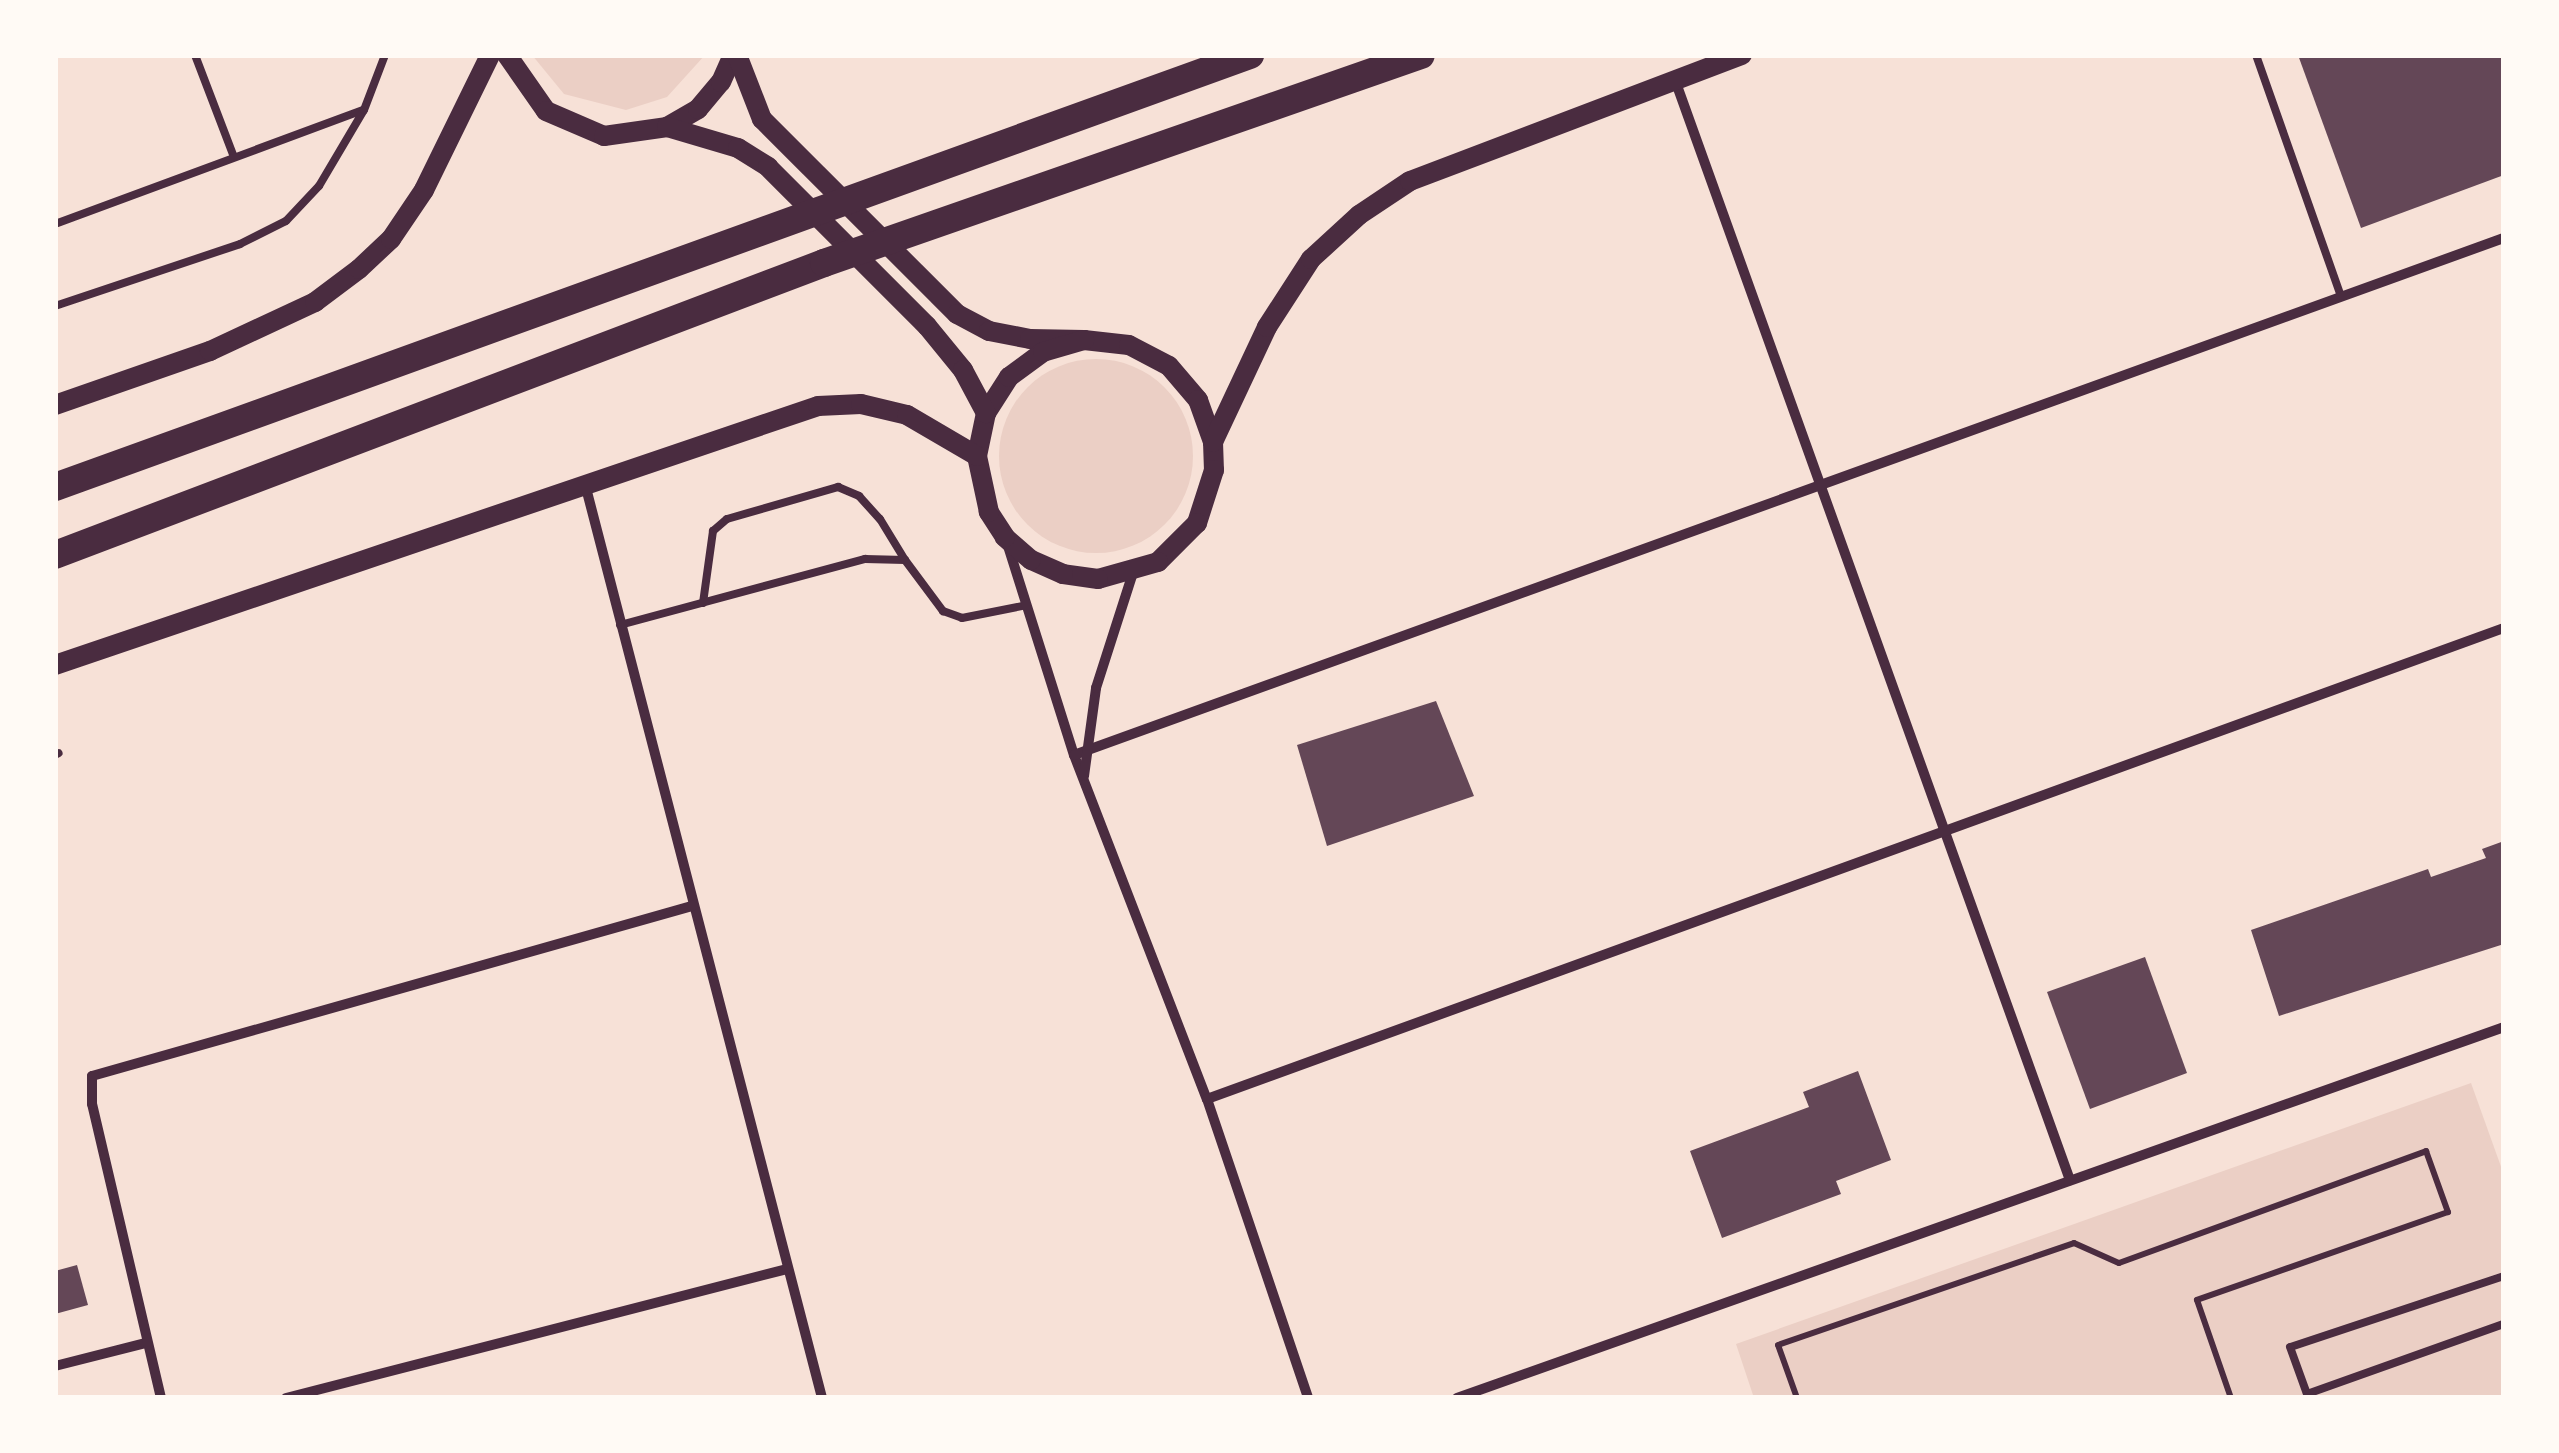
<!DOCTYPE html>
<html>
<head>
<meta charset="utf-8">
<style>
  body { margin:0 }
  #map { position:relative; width:2559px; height:1453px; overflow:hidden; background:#f7e1d7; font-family:"Fira Sans Condensed",sans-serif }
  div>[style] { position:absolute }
  .green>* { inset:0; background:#ebcfc5 }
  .round { border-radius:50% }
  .building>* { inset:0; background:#644757 }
  .path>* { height:6px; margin:-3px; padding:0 3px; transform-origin:3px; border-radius:3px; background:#4a2c40 }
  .service>* { height:8px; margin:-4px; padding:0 4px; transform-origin:4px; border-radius:4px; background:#4a2c40 }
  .minor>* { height:10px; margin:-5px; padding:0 5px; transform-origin:5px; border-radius:5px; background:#4a2c40 }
  .secondary>* { height:20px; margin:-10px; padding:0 10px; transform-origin:10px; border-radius:10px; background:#4a2c40 }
  .motorway>* { height:28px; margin:-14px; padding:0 14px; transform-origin:14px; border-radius:14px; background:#4a2c40 }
  span { translate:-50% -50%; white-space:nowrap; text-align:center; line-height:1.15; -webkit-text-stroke:10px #fffaf5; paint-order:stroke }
  .frame { position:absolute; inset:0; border:58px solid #fffaf5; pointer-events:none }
</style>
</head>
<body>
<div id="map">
  <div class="green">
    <div style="clip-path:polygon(532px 55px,705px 55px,667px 97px,626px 110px,564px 94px)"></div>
    <div class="round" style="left:999px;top:359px;width:194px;height:194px"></div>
    <div style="clip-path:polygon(2471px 1083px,2504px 1175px,2504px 1398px,1754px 1398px,1736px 1344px)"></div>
  </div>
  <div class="building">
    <div style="clip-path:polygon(2298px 55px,2504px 55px,2504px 175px,2361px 228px)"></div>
    <div style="clip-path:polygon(1436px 701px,1474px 796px,1327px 846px,1297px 745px)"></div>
    <div style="clip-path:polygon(2504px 841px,2504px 944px,2279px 1016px,2251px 930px,2428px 869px,2431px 877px,2486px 858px,2482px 849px)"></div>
    <div style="clip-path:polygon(2145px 957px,2187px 1073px,2090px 1109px,2047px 992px)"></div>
    <div style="clip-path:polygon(1858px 1071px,1891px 1160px,1836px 1181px,1841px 1194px,1722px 1238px,1690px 1151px,1809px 1107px,1803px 1092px)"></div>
    <div style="clip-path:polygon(77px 1265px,88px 1305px,55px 1314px,55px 1271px)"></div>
  </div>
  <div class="path">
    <div style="left:1797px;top:1398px;width:56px;rotate:-109.7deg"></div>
    <div style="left:1778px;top:1345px;width:313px;rotate:-19deg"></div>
    <div style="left:2074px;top:1243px;width:49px;rotate:24deg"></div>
    <div style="left:2119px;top:1263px;width:327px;rotate:-20deg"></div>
    <div style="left:2426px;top:1151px;width:65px;rotate:70.2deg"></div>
    <div style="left:2448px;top:1212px;width:266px;rotate:160.7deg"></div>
    <div style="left:2197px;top:1300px;width:104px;rotate:70.9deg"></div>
  </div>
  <div class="service">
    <div style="left:195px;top:55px;width:109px;rotate:69.1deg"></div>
    <div style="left:2256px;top:55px;width:256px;rotate:70.6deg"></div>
    <div style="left:55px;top:224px;width:329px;rotate:-20.3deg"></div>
    <div style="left:55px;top:306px;width:195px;rotate:-18.5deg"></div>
    <div style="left:240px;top:244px;width:51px;rotate:-26.6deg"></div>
    <div style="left:286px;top:221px;width:48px;rotate:-46.7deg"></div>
    <div style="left:319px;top:186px;width:88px;rotate:-59.4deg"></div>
    <div style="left:364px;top:110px;width:59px;rotate:-69.1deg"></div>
    <div style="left:703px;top:603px;width:73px;rotate:-82.1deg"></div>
    <div style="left:713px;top:531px;width:18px;rotate:-41deg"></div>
    <div style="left:727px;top:519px;width:116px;rotate:-16.1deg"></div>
    <div style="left:838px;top:487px;width:23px;rotate:23deg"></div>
    <div style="left:859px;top:496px;width:31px;rotate:48deg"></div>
    <div style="left:880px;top:519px;width:48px;rotate:58.6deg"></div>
    <div style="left:620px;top:625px;width:254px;rotate:-15.1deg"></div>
    <div style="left:865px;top:559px;width:40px;rotate:1.4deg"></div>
    <div style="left:905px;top:560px;width:64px;rotate:53.3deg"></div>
    <div style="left:943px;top:611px;width:20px;rotate:20deg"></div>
    <div style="left:962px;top:618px;width:66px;rotate:-11.3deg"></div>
    <div style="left:55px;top:755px;width:4px;rotate:-27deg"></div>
    <div style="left:2504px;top:1276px;width:225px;rotate:161.6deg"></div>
    <div style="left:2290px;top:1347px;width:50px;rotate:70.1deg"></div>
    <div style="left:2307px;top:1394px;width:209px;rotate:-19.6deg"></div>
  </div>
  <div class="minor">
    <div style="left:1675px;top:80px;width:1169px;rotate:70.25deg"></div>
    <div style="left:585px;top:484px;width:944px;rotate:75.46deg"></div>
    <div style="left:1008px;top:546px;width:219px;rotate:72.5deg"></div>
    <div style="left:1074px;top:755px;width:369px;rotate:68.9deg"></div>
    <div style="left:1207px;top:1099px;width:316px;rotate:71.3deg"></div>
    <div style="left:1074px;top:755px;width:1521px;rotate:-19.88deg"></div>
    <div style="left:1084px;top:776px;width:89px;rotate:-82.2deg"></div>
    <div style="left:1096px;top:688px;width:121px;rotate:-72.2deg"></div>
    <div style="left:1207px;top:1099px;width:1380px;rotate:-19.96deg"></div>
    <div style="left:55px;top:1366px;width:94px;rotate:-14.2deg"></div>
    <div style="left:161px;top:1398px;width:302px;rotate:-103.2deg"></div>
    <div style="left:92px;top:1104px;width:28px;rotate:-90deg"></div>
    <div style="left:92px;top:1076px;width:624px;rotate:-15.82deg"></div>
    <div style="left:286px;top:1398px;width:517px;rotate:-14.44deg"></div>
    <div style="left:1457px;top:1398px;width:1111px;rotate:-19.51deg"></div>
  </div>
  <div class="secondary">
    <div style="left:507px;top:55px;width:68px;rotate:55.1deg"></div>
    <div style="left:546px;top:111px;width:63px;rotate:23.3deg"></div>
    <div style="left:604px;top:136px;width:64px;rotate:-8.1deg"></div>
    <div style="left:667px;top:127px;width:36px;rotate:-30deg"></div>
    <div style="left:698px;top:109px;width:35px;rotate:-50deg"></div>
    <div style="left:721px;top:82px;width:30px;rotate:-66deg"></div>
    <div style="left:737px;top:55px;width:69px;rotate:68.7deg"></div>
    <div style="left:762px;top:119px;width:276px;rotate:45deg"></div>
    <div style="left:957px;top:314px;width:36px;rotate:28deg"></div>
    <div style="left:989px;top:331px;width:42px;rotate:11deg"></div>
    <div style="left:1030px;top:339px;width:54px;rotate:1.1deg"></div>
    <div style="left:1084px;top:340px;width:45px;rotate:6.3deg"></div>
    <div style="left:1129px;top:345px;width:45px;rotate:27.7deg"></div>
    <div style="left:1169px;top:366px;width:45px;rotate:49.5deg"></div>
    <div style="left:1198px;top:400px;width:45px;rotate:70.3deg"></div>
    <div style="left:1213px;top:442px;width:28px;rotate:88deg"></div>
    <div style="left:1214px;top:470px;width:56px;rotate:107.8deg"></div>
    <div style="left:1197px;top:523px;width:55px;rotate:135deg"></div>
    <div style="left:1158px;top:562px;width:62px;rotate:164.2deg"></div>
    <div style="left:1098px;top:579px;width:35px;rotate:-172deg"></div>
    <div style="left:1063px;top:574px;width:35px;rotate:-156deg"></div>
    <div style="left:1031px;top:560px;width:35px;rotate:-139deg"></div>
    <div style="left:1005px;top:537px;width:30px;rotate:-123deg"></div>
    <div style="left:989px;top:512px;width:57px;rotate:-102.1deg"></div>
    <div style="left:977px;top:456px;width:44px;rotate:-78.2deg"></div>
    <div style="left:986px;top:413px;width:43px;rotate:-57.4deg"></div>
    <div style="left:1009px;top:377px;width:42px;rotate:-36.3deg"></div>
    <div style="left:1043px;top:352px;width:43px;rotate:-16.3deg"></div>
    <div style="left:667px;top:127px;width:74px;rotate:16.5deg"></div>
    <div style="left:738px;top:148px;width:36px;rotate:32deg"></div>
    <div style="left:768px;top:167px;width:225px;rotate:45deg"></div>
    <div style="left:927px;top:326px;width:57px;rotate:50.7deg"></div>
    <div style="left:963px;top:370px;width:49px;rotate:61.9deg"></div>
    <div style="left:55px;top:405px;width:164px;rotate:-19.2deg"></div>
    <div style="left:210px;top:351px;width:116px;rotate:-25deg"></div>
    <div style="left:315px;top:302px;width:55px;rotate:-36.9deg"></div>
    <div style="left:359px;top:269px;width:44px;rotate:-43.2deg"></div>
    <div style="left:391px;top:239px;width:59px;rotate:-56deg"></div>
    <div style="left:424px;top:190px;width:150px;rotate:-63.9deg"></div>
    <div style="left:1213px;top:442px;width:127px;rotate:-64.8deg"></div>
    <div style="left:1267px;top:327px;width:81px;rotate:-57.1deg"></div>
    <div style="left:1311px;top:259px;width:65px;rotate:-42.5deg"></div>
    <div style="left:1359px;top:215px;width:61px;rotate:-33.7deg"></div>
    <div style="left:1410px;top:181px;width:355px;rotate:-20.8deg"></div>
    <div style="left:55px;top:665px;width:806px;rotate:-18.75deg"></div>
    <div style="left:818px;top:406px;width:43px;rotate:-2.7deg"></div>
    <div style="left:861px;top:404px;width:47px;rotate:13.4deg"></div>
    <div style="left:907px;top:415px;width:81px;rotate:30.4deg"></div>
  </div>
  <div class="motorway">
    <div style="left:55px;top:487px;width:1271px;rotate:-19.88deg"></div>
    <div style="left:55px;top:555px;width:823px;rotate:-20.79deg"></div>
    <div style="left:824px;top:263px;width:632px;rotate:-19.21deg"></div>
  </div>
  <div class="frame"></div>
</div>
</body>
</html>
